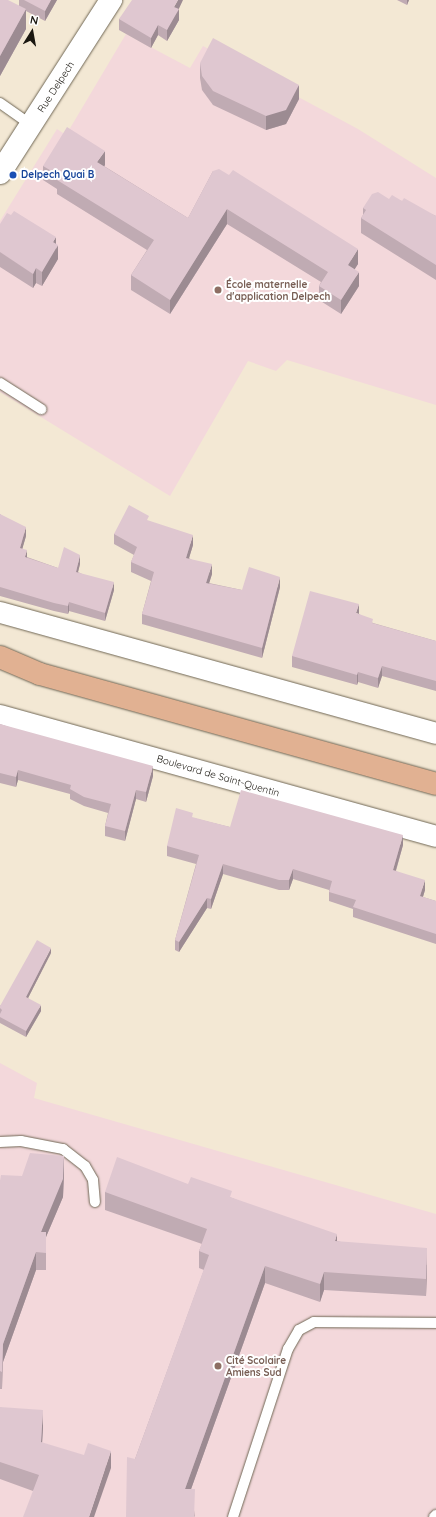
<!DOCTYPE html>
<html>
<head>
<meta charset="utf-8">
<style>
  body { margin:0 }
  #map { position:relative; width:436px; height:1517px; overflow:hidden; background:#f3e8d4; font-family:Quicksand,sans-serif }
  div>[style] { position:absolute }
  .education>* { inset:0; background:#f3d8db }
  .roads { filter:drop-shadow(0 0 1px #706755) drop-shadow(0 0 1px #706755) }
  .service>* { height:10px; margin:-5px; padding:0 5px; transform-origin:5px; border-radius:5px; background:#fff }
  .minor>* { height:21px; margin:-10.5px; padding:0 10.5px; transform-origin:10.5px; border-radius:10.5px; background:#fff }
  .tertiary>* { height:22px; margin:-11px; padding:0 11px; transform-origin:11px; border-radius:11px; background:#fff }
  .primary>* { height:22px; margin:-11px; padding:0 11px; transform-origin:11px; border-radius:11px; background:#e1b192 }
  .wall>* { inset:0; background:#c0abb3 }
  .shaded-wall>* { inset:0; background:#9c8b92 }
  .building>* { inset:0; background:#dfc7d0 }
  .dots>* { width:11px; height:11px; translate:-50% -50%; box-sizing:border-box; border:2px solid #fff; border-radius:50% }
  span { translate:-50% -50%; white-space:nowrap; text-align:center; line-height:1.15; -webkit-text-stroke:4px #fff; paint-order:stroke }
  .street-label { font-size:10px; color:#1a1710 }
  .transit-label { font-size:10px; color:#164399; font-weight:700 }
  .left { translate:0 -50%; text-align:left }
  .education-label { font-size:10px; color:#785e54; font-weight:700 }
  .north { position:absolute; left:12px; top:12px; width:40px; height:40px; -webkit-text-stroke:3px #fff; paint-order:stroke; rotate:11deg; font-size:11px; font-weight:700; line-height:16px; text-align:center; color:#1a1710 }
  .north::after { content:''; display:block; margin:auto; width:14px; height:18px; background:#1a1710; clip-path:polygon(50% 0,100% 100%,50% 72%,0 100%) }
</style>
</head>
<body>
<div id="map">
  <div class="education">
    <div style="clip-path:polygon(126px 34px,190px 68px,203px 46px,358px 129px,436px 178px,436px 405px,287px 360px,276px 371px,248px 361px,170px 496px,0 392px,0 221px,57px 129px,66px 135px)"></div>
    <div style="clip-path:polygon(0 1063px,37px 1083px,34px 1098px,436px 1214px,436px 1517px,0 1517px)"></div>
  </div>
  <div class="roads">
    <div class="service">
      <div style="left:0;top:103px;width:38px;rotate:35deg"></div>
      <div style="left:0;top:383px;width:49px;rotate:32.4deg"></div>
      <div style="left:0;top:1142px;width:21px;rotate:-3deg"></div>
      <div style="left:21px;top:1141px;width:43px;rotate:10.8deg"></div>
      <div style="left:63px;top:1149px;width:28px;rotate:38deg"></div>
      <div style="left:85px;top:1166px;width:16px;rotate:60deg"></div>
      <div style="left:93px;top:1180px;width:22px;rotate:85deg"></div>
      <div style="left:233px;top:1517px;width:177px;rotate:-71.9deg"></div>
      <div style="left:288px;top:1349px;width:22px;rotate:-60deg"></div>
      <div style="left:299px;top:1330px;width:17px;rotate:-28deg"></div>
      <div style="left:314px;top:1322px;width:122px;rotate:0.5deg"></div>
      <div style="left:434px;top:1517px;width:3px;rotate:-45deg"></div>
    </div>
    <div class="minor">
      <div style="left:0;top:612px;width:452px;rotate:15.5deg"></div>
      <div style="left:0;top:715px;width:452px;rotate:15.5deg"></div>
    </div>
    <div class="tertiary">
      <div style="left:0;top:173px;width:206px;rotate:-57.3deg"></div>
    </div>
    <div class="primary">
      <div style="left:0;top:657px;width:43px;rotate:23deg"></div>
      <div style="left:40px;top:674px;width:411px;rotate:15.5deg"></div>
    </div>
  </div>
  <div class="wall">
    <div style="clip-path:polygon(0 0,19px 6px,19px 0,57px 0,45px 21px,26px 11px,26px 29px,0 76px)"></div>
    <div style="clip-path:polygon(397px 0,409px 0,407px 5px)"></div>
    <div style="clip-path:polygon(179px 9px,179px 20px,167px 41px,158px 35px,151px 48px,119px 30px,119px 19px)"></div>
    <div style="clip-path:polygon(200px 63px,299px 99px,286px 124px,266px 130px,213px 105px,202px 90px,200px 78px)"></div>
    <div style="clip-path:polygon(105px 165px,104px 166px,188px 218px,213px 171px,358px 264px,354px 269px,359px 286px,341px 314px,319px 300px,319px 286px,321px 282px,227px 224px,170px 314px,131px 290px,131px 275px,147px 250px,57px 194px,57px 189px,43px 180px,43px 166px)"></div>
    <div style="clip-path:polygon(389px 199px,402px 201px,436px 216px,436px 280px,361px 233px,361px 218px,363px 215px,363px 208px)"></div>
    <div style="clip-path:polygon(0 224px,56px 243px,58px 259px,42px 286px,36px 283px,33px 288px,0 267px)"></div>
    <div style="clip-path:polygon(0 514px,26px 536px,22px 549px,27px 557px,58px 568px,80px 564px,78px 572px,114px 590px,105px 621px,69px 611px,68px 614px,54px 611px,0 596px)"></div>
    <div style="clip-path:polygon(149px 521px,193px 545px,189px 558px,212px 574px,209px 583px,242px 590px,280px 587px,262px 658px,142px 624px,142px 614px,151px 581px,131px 572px,131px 562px,134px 555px,114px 544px,114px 534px)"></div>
    <div style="clip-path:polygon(359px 614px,373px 623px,436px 641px,436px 691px,382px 676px,378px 688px,358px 682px,357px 685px,292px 667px,292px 656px)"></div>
    <div style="clip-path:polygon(0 724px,153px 776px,146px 802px,136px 799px,125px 841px,105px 836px,105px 826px,108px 813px,84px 806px,70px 799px,70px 794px,18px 780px,16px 787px,0 783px)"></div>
    <div style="clip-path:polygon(193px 818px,230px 827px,403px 845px,396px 871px,425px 890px,423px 897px,436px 901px,436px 944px,353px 917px,353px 909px,329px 901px,329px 890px,293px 879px,289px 890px,279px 890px,223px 874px,211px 909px,207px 908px,179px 952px,175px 950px,175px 940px,196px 864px,167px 856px,167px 846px)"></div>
    <div style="clip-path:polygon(51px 953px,28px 998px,41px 1011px,26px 1037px,0 1023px,0 1006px)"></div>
    <div style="clip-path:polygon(64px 1174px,63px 1197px,46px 1237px,46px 1270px,36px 1270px,3px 1362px,2px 1389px,0 1389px,0 1181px,22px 1176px)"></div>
    <div style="clip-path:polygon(188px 1184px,232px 1198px,337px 1241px,427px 1265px,426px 1296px,324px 1290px,320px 1302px,265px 1283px,191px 1489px,195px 1517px,135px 1459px,204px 1270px,199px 1268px,199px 1251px,202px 1244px,105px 1210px,105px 1192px)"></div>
    <div style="clip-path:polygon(0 1407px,43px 1428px,42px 1443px,111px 1468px,33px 1491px,0 1479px)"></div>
  </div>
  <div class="shaded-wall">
    <div style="clip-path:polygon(51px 0,57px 0,45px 21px,45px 11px)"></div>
    <div style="clip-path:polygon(178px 0,183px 0,176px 15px,179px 9px,179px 20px,167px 41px,167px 30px,174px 7px)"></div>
    <div style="clip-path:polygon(407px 0,409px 0,407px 5px)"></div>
    <div style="clip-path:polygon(26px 9px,26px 29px,0 76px,0 56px)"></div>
    <div style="clip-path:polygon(158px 25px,158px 35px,151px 48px,151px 38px)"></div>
    <div style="clip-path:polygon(299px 85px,299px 99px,286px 124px,266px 130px,266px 116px)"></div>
    <div style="clip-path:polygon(105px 151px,105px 165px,97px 177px,97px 162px)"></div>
    <div style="clip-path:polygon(227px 209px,227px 224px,170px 314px,170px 300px)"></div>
    <div style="clip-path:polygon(56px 237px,56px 249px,58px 245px,58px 259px,42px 286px,42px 272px,53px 242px)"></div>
    <div style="clip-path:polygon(358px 249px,358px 264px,348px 280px,348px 265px)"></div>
    <div style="clip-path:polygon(36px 268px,36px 283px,33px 288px,33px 274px)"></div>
    <div style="clip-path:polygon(359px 272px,359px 286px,341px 314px,341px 300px)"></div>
    <div style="clip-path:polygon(26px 527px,26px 536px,20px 557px,20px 548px)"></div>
    <div style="clip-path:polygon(193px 535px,193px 545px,186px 568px,186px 558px)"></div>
    <div style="clip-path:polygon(27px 550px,27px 559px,25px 557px)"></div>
    <div style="clip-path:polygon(80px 555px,80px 564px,76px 580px,76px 572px)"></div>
    <div style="clip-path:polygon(212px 564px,212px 574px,206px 593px,206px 583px)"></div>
    <div style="clip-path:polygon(280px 577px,280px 587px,262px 658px,262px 648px)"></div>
    <div style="clip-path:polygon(114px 582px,114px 590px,105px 621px,105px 613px)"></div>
    <div style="clip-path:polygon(69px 602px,69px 611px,68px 614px,68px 606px)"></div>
    <div style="clip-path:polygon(359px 604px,359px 614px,356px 613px)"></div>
    <div style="clip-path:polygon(382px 666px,382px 676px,378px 688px,378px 678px)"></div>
    <div style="clip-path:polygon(358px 672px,358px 682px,357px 685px,357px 675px)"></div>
    <div style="clip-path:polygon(153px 766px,153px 776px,146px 802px,146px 792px)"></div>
    <div style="clip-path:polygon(18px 770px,18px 780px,16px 787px,16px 777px)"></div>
    <div style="clip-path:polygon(136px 790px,136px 799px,125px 841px,125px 831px)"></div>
    <div style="clip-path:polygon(403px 835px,403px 845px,393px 880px,393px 870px)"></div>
    <div style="clip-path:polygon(223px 864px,223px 874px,211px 909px,211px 899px)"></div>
    <div style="clip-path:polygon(293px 869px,293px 879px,289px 890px,289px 880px)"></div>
    <div style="clip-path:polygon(425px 880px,425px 890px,420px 906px,420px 896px)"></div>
    <div style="clip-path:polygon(207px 898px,207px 908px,179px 952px,179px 942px)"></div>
    <div style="clip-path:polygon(51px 948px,51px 953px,26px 1002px,26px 997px)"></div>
    <div style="clip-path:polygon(41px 1005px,41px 1011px,26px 1037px,26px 1031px)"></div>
    <div style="clip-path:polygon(64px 1156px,64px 1174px,63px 1197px,46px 1237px,46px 1270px,46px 1253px,41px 1232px)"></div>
    <div style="clip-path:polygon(337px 1234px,337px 1251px,335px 1241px)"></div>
    <div style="clip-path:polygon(427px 1248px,427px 1265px,426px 1296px,426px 1279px)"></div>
    <div style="clip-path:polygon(36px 1252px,36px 1270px,3px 1362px,2px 1389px,3px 1344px)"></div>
    <div style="clip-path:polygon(265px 1266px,265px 1283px,185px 1506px,185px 1489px)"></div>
    <div style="clip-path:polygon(324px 1272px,324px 1290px,320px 1302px,320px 1284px)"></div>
    <div style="clip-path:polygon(43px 1410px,43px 1428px,41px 1460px,41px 1442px)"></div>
    <div style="clip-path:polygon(111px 1451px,111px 1468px,94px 1517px,89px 1517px)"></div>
  </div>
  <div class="building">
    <div style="clip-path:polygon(0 0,8px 0,26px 9px,0 56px)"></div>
    <div style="clip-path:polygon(24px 0,51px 0,45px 11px)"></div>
    <div style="clip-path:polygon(132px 0,178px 0,174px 7px,179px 9px,167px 30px,158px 25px,151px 38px,119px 19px)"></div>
    <div style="clip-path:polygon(213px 38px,299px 85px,286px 110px,266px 116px,213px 91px,202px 76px,200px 63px)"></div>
    <div style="clip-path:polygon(67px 127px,105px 151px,97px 162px,188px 218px,213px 171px,219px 169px,229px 175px,233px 170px,358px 249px,348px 265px,359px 272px,341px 300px,319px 286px,328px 272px,227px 209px,170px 300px,131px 275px,154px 240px,57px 180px,60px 176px,43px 166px)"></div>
    <div style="clip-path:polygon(378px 192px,389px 199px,392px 195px,402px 201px,404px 198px,436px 216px,436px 265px,361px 218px,366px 210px,363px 208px,372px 194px)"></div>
    <div style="clip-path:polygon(14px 211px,56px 237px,53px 242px,58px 245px,42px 272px,36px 268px,33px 274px,0 252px,0 224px,7px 213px,11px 215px)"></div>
    <div style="clip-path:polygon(129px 505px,149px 516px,147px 520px,193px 535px,186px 558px,212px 564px,206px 583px,242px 590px,249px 567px,280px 577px,262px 648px,142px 614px,154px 572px,131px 562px,137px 547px,114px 534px)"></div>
    <div style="clip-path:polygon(0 514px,26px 527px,20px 548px,27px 550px,25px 557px,58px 568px,64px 547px,80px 555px,76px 572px,114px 582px,105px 613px,69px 602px,68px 606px,54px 603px,0 587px)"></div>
    <div style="clip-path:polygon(310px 591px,359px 604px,356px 613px,373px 619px,372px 623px,436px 641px,436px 681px,382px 666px,378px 678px,358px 672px,357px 675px,292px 656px)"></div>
    <div style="clip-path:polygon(0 724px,153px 766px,146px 792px,136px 790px,125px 831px,105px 826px,111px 804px,84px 797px,70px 789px,71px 785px,18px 770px,16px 777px,0 773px)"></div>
    <div style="clip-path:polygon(241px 790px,403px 835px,393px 870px,425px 880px,420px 896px,436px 901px,436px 934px,353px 907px,356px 900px,329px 892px,332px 881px,293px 869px,289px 880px,279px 880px,223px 864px,211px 899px,207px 898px,179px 942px,175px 940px,199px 855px,167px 846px,176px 808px,193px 813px,192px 817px,230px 827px)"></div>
    <div style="clip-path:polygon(37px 940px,51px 948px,26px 997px,41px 1005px,26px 1031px,0 1017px,0 1014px,2px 1010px,0 1008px,0 1006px)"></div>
    <div style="clip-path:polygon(30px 1153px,64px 1156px,63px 1179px,41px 1232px,46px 1232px,46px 1253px,36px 1252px,3px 1344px,2px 1372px,0 1371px,0 1181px,1px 1175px,22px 1176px)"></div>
    <div style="clip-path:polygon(117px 1157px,188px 1184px,191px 1177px,232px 1191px,230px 1197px,337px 1234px,335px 1241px,427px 1248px,426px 1279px,324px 1272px,320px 1284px,265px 1266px,185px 1489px,195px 1489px,194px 1517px,126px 1517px,127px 1457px,135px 1459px,209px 1255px,199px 1251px,207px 1229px,105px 1192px)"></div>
    <div style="clip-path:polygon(0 1407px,43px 1410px,41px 1442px,84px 1455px,88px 1443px,111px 1451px,89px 1517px,23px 1517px,39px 1475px,0 1462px)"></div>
  </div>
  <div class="dots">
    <div style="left:13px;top:175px;background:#1a4fb4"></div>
    <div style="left:218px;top:290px;background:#8d6e63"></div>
    <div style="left:218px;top:1366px;background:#8d6e63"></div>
  </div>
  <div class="street-label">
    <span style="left:56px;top:87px;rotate:-57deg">Rue Delpech</span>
    <span style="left:218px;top:776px;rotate:16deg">Boulevard de Saint-Quentin</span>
  </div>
  <div class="transit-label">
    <span class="left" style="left:21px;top:175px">Delpech Quai B</span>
  </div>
  <div class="education-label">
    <span class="left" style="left:226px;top:290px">École maternelle<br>d'application Delpech</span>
    <span class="left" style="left:226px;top:1366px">Cité Scolaire<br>Amiens Sud</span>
  </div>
  <div class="north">N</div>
</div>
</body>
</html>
